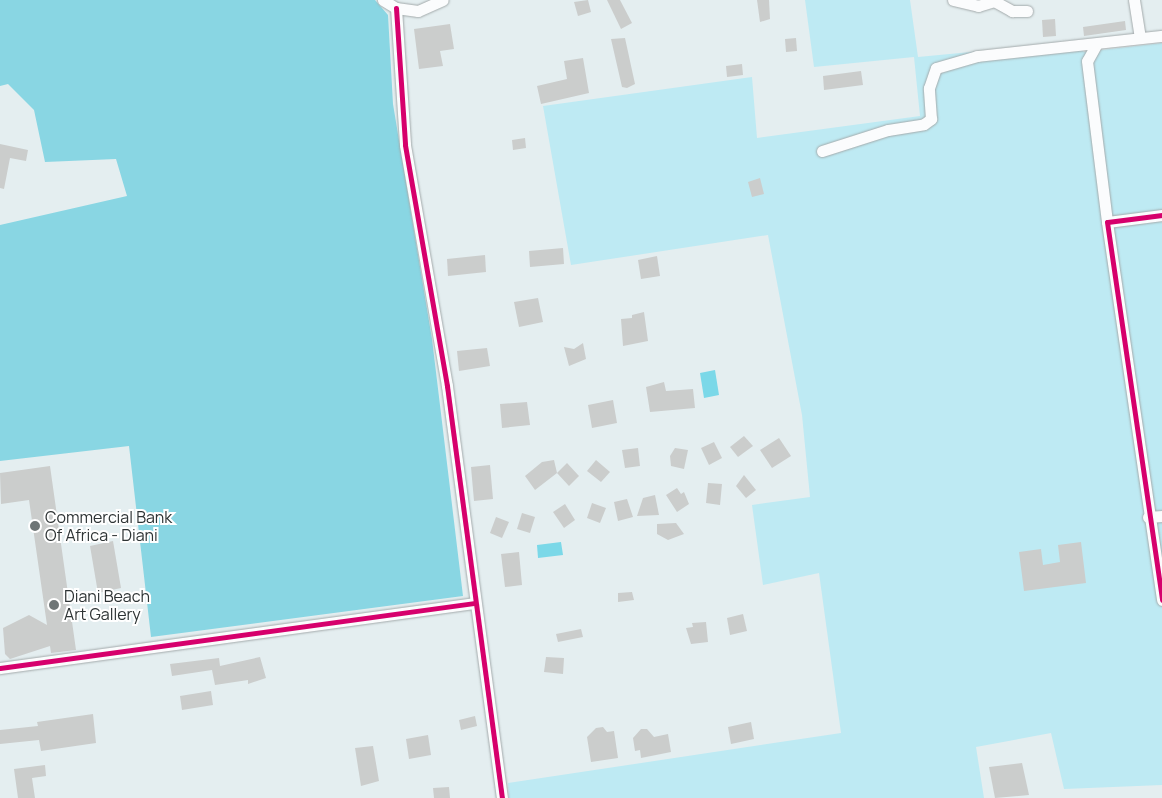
<!DOCTYPE html>
<html>
<head>
<meta charset="utf-8">
<style>
  body { margin:0 }
  #map { position:relative; width:1162px; height:798px; overflow:hidden; background:#e4eef0; font-family:Manrope,sans-serif }
  div>[style] { position:absolute }
  .green>* { inset:0; background:#beeaf3 }
  .forest>* { inset:0; background:#89d6e3 }
  .water>* { inset:0; background:#7bd8e8 }
  .building>* { inset:0; background:#cbcdcc }
  .roads { filter:drop-shadow(0 0 1px #a3aaab) drop-shadow(0 0 1px #a3aaab) }
  .minor>* { height:11px; margin:-5.5px; padding:0 5.5px; transform-origin:5.5px; border-radius:5.5px; background:#fbfcfd }
  .cycleway>* { height:5px; margin:-2.5px; padding:0 2.5px; transform-origin:2.5px; border-radius:2.5px; background:#d6006c }
  .dots>* { width:14px; height:14px; translate:-50% -50%; box-sizing:border-box; border:2px solid #fff; border-radius:50% }
  span { translate:-50% -50%; white-space:nowrap; text-align:center; line-height:1.15; -webkit-text-stroke:4px #fff; paint-order:stroke }
  .poi-label { font-size:16px; color:#2e3435 }
  .left { translate:0 -50%; text-align:left }
</style>
</head>
<body>
<div id="map">
  <div class="green">
    <div style="clip-path:polygon(805px 0,910px 0,918px 57px,1074px 42px,1084px 52px,1162px 43px,1162px 785px,1064px 789px,1051px 733px,976px 747px,984px 798px,509px 798px,508px 783px,841px 733px,819px 573px,763px 585px,752px 505px,810px 497px,802px 415px,768px 235px,571px 265px,543px 106px,752px 77px,757px 138px,920px 116px,914px 57px,814px 67px)"></div>
  </div>
  <div class="forest">
    <div style="clip-path:polygon(0 0,375px 0,388px 15px,393px 104px,432px 339px,463px 596px,151px 637px,129px 446px,0 461px,0 225px,127px 196px,116px 159px,45px 162px,34px 110px,8px 84px,0 86px)"></div>
  </div>
  <div class="water">
    <div style="clip-path:polygon(715px 370px,719px 395px,704px 398px,700px 373px)"></div>
    <div style="clip-path:polygon(561px 542px,563px 555px,538px 558px,537px 545px)"></div>
  </div>
  <div class="building">
    <div style="clip-path:polygon(588px 0,591px 12px,578px 16px,574px 2px)"></div>
    <div style="clip-path:polygon(607px 0,620px 0,632px 23px,621px 29px)"></div>
    <div style="clip-path:polygon(757px 0,769px 0,770px 19px,760px 22px)"></div>
    <div style="clip-path:polygon(1055px 19px,1056px 36px,1043px 37px,1042px 20px)"></div>
    <div style="clip-path:polygon(1125px 21px,1126px 30px,1084px 36px,1083px 27px)"></div>
    <div style="clip-path:polygon(450px 24px,454px 49px,440px 51px,443px 66px,419px 69px,414px 29px)"></div>
    <div style="clip-path:polygon(625px 38px,635px 84px,627px 88px,622px 87px,611px 39px)"></div>
    <div style="clip-path:polygon(796px 38px,797px 51px,786px 52px,785px 39px)"></div>
    <div style="clip-path:polygon(583px 58px,589px 93px,541px 104px,537px 86px,567px 79px,564px 61px)"></div>
    <div style="clip-path:polygon(742px 64px,743px 75px,727px 77px,726px 66px)"></div>
    <div style="clip-path:polygon(861px 71px,863px 85px,824px 90px,823px 76px)"></div>
    <div style="clip-path:polygon(525px 138px,526px 148px,513px 150px,512px 140px)"></div>
    <div style="clip-path:polygon(0 144px,28px 150px,26px 161px,10px 158px,4px 189px,0 188px)"></div>
    <div style="clip-path:polygon(760px 178px,764px 194px,752px 197px,748px 182px)"></div>
    <div style="clip-path:polygon(563px 248px,564px 264px,530px 267px,529px 251px)"></div>
    <div style="clip-path:polygon(485px 255px,486px 272px,448px 276px,447px 259px)"></div>
    <div style="clip-path:polygon(657px 256px,660px 276px,641px 279px,638px 260px)"></div>
    <div style="clip-path:polygon(538px 298px,543px 322px,519px 327px,514px 302px)"></div>
    <div style="clip-path:polygon(644px 312px,648px 341px,623px 346px,621px 319px,632px 318px,632px 315px)"></div>
    <div style="clip-path:polygon(583px 343px,586px 359px,569px 366px,564px 347px,574px 349px)"></div>
    <div style="clip-path:polygon(487px 348px,490px 366px,459px 371px,457px 351px)"></div>
    <div style="clip-path:polygon(664px 382px,666px 391px,693px 389px,695px 408px,650px 412px,646px 387px)"></div>
    <div style="clip-path:polygon(613px 400px,617px 423px,592px 428px,588px 405px)"></div>
    <div style="clip-path:polygon(527px 402px,530px 425px,502px 428px,500px 404px)"></div>
    <div style="clip-path:polygon(744px 436px,753px 446px,738px 457px,730px 447px)"></div>
    <div style="clip-path:polygon(779px 438px,791px 456px,772px 468px,760px 450px)"></div>
    <div style="clip-path:polygon(714px 442px,722px 458px,709px 465px,701px 448px)"></div>
    <div style="clip-path:polygon(638px 448px,640px 466px,625px 468px,622px 450px)"></div>
    <div style="clip-path:polygon(675px 448px,688px 450px,684px 469px,671px 466px,670px 456px)"></div>
    <div style="clip-path:polygon(554px 460px,557px 473px,535px 490px,525px 476px,542px 462px)"></div>
    <div style="clip-path:polygon(596px 460px,610px 472px,601px 482px,587px 471px)"></div>
    <div style="clip-path:polygon(567px 463px,579px 476px,569px 486px,557px 473px)"></div>
    <div style="clip-path:polygon(490px 465px,493px 499px,474px 501px,471px 467px)"></div>
    <div style="clip-path:polygon(50px 466px,76px 650px,51px 653px,50px 646px,10px 659px,5px 654px,3px 628px,29px 615px,47px 625px,29px 500px,1px 504px,0 473px)"></div>
    <div style="clip-path:polygon(744px 475px,756px 490px,746px 498px,736px 486px)"></div>
    <div style="clip-path:polygon(708px 483px,722px 484px,720px 505px,706px 503px)"></div>
    <div style="clip-path:polygon(677px 488px,681px 494px,684px 492px,689px 504px,677px 512px,666px 495px)"></div>
    <div style="clip-path:polygon(655px 495px,659px 515px,637px 516px,643px 498px)"></div>
    <div style="clip-path:polygon(627px 499px,633px 517px,618px 521px,614px 502px)"></div>
    <div style="clip-path:polygon(592px 503px,606px 508px,600px 523px,587px 518px)"></div>
    <div style="clip-path:polygon(565px 504px,575px 520px,564px 528px,553px 512px)"></div>
    <div style="clip-path:polygon(522px 513px,535px 517px,530px 533px,517px 529px)"></div>
    <div style="clip-path:polygon(496px 517px,509px 522px,502px 538px,490px 533px)"></div>
    <div style="clip-path:polygon(676px 523px,684px 534px,668px 540px,657px 534px,657px 524px)"></div>
    <div style="clip-path:polygon(113px 541px,121px 588px,98px 593px,90px 546px)"></div>
    <div style="clip-path:polygon(1081px 542px,1086px 583px,1024px 591px,1019px 552px,1041px 549px,1043px 565px,1060px 562px,1058px 545px)"></div>
    <div style="clip-path:polygon(519px 552px,522px 585px,505px 587px,501px 554px)"></div>
    <div style="clip-path:polygon(632px 592px,634px 600px,618px 602px,618px 593px)"></div>
    <div style="clip-path:polygon(743px 614px,747px 631px,730px 635px,727px 618px)"></div>
    <div style="clip-path:polygon(706px 622px,708px 642px,691px 644px,686px 628px,693px 627px,692px 623px)"></div>
    <div style="clip-path:polygon(581px 629px,583px 637px,558px 642px,556px 634px)"></div>
    <div style="clip-path:polygon(260px 657px,266px 678px,248px 684px,248px 680px,215px 685px,212px 670px,172px 676px,170px 664px,219px 658px,220px 666px)"></div>
    <div style="clip-path:polygon(546px 657px,564px 658px,563px 674px,544px 672px)"></div>
    <div style="clip-path:polygon(211px 691px,213px 705px,182px 710px,180px 696px)"></div>
    <div style="clip-path:polygon(93px 714px,96px 743px,41px 751px,39px 740px,0 744px,0 730px,38px 726px,37px 722px)"></div>
    <div style="clip-path:polygon(475px 716px,477px 726px,461px 730px,459px 720px)"></div>
    <div style="clip-path:polygon(751px 722px,754px 739px,731px 744px,728px 727px)"></div>
    <div style="clip-path:polygon(603px 727px,607px 732px,614px 731px,618px 758px,591px 762px,587px 737px,596px 728px)"></div>
    <div style="clip-path:polygon(641px 729px,647px 729px,654px 737px,668px 734px,671px 752px,641px 758px,640px 750px,635px 751px,633px 738px)"></div>
    <div style="clip-path:polygon(428px 735px,431px 755px,409px 759px,406px 739px)"></div>
    <div style="clip-path:polygon(373px 746px,379px 781px,361px 786px,355px 748px)"></div>
    <div style="clip-path:polygon(1022px 763px,1029px 795px,995px 798px,989px 767px)"></div>
    <div style="clip-path:polygon(45px 765px,46px 776px,32px 778px,35px 798px,18px 798px,14px 769px)"></div>
    <div style="clip-path:polygon(449px 787px,450px 798px,434px 798px,433px 788px)"></div>
  </div>
  <div class="roads">
    <div class="minor">
      <div style="left:383px;top:0;width:15px;rotate:32deg"></div>
      <div style="left:396px;top:8px;width:22px;rotate:8deg"></div>
      <div style="left:418px;top:11px;width:27px;rotate:-24deg"></div>
      <div style="left:953px;top:0;width:26px;rotate:13deg"></div>
      <div style="left:978px;top:6px;width:17px;rotate:-17deg"></div>
      <div style="left:994px;top:1px;width:21px;rotate:29deg"></div>
      <div style="left:1012px;top:11px;width:15px"></div>
      <div style="left:1134px;top:0;width:37px;rotate:81deg"></div>
      <div style="left:396px;top:8px;width:137px;rotate:86.2deg"></div>
      <div style="left:405px;top:145px;width:245px;rotate:80.1deg"></div>
      <div style="left:447px;top:386px;width:416px;rotate:82.4deg"></div>
      <div style="left:1096px;top:45px;width:18px;rotate:119deg"></div>
      <div style="left:1087px;top:61px;width:162px;rotate:82.9deg"></div>
      <div style="left:822px;top:151px;width:69px;rotate:-17.7deg"></div>
      <div style="left:888px;top:130px;width:36px;rotate:-9deg"></div>
      <div style="left:924px;top:124px;width:9px;rotate:-36deg"></div>
      <div style="left:931px;top:119px;width:31px;rotate:-94deg"></div>
      <div style="left:929px;top:88px;width:21px;rotate:-71deg"></div>
      <div style="left:936px;top:68px;width:43px;rotate:-16.3deg"></div>
      <div style="left:977px;top:56px;width:186px;rotate:-6.2deg"></div>
      <div style="left:1162px;top:215px;width:55px;rotate:172.7deg"></div>
      <div style="left:1107px;top:222px;width:382px;rotate:81.7deg"></div>
      <div style="left:1148px;top:517px;width:14px;rotate:-4deg"></div>
      <div style="left:0;top:668px;width:478px;rotate:-7.8deg"></div>
    </div>
  </div>
  <div class="cycleway">
    <div style="left:396px;top:8px;width:137px;rotate:86.2deg"></div>
    <div style="left:405px;top:145px;width:245px;rotate:80.1deg"></div>
    <div style="left:447px;top:386px;width:416px;rotate:82.4deg"></div>
    <div style="left:1162px;top:215px;width:55px;rotate:172.7deg"></div>
    <div style="left:1107px;top:222px;width:382px;rotate:81.7deg"></div>
    <div style="left:0;top:668px;width:478px;rotate:-7.8deg"></div>
  </div>
  <div class="dots">
    <div style="left:35px;top:526px;background:#6e7576"></div>
    <div style="left:54px;top:605px;background:#6e7576"></div>
  </div>
  <div class="poi-label">
    <span class="left" style="left:45px;top:526px">Commercial Bank<br>Of Africa - Diani</span>
    <span class="left" style="left:64px;top:605px">Diani Beach<br>Art Gallery</span>
  </div>
</div>
</body>
</html>
